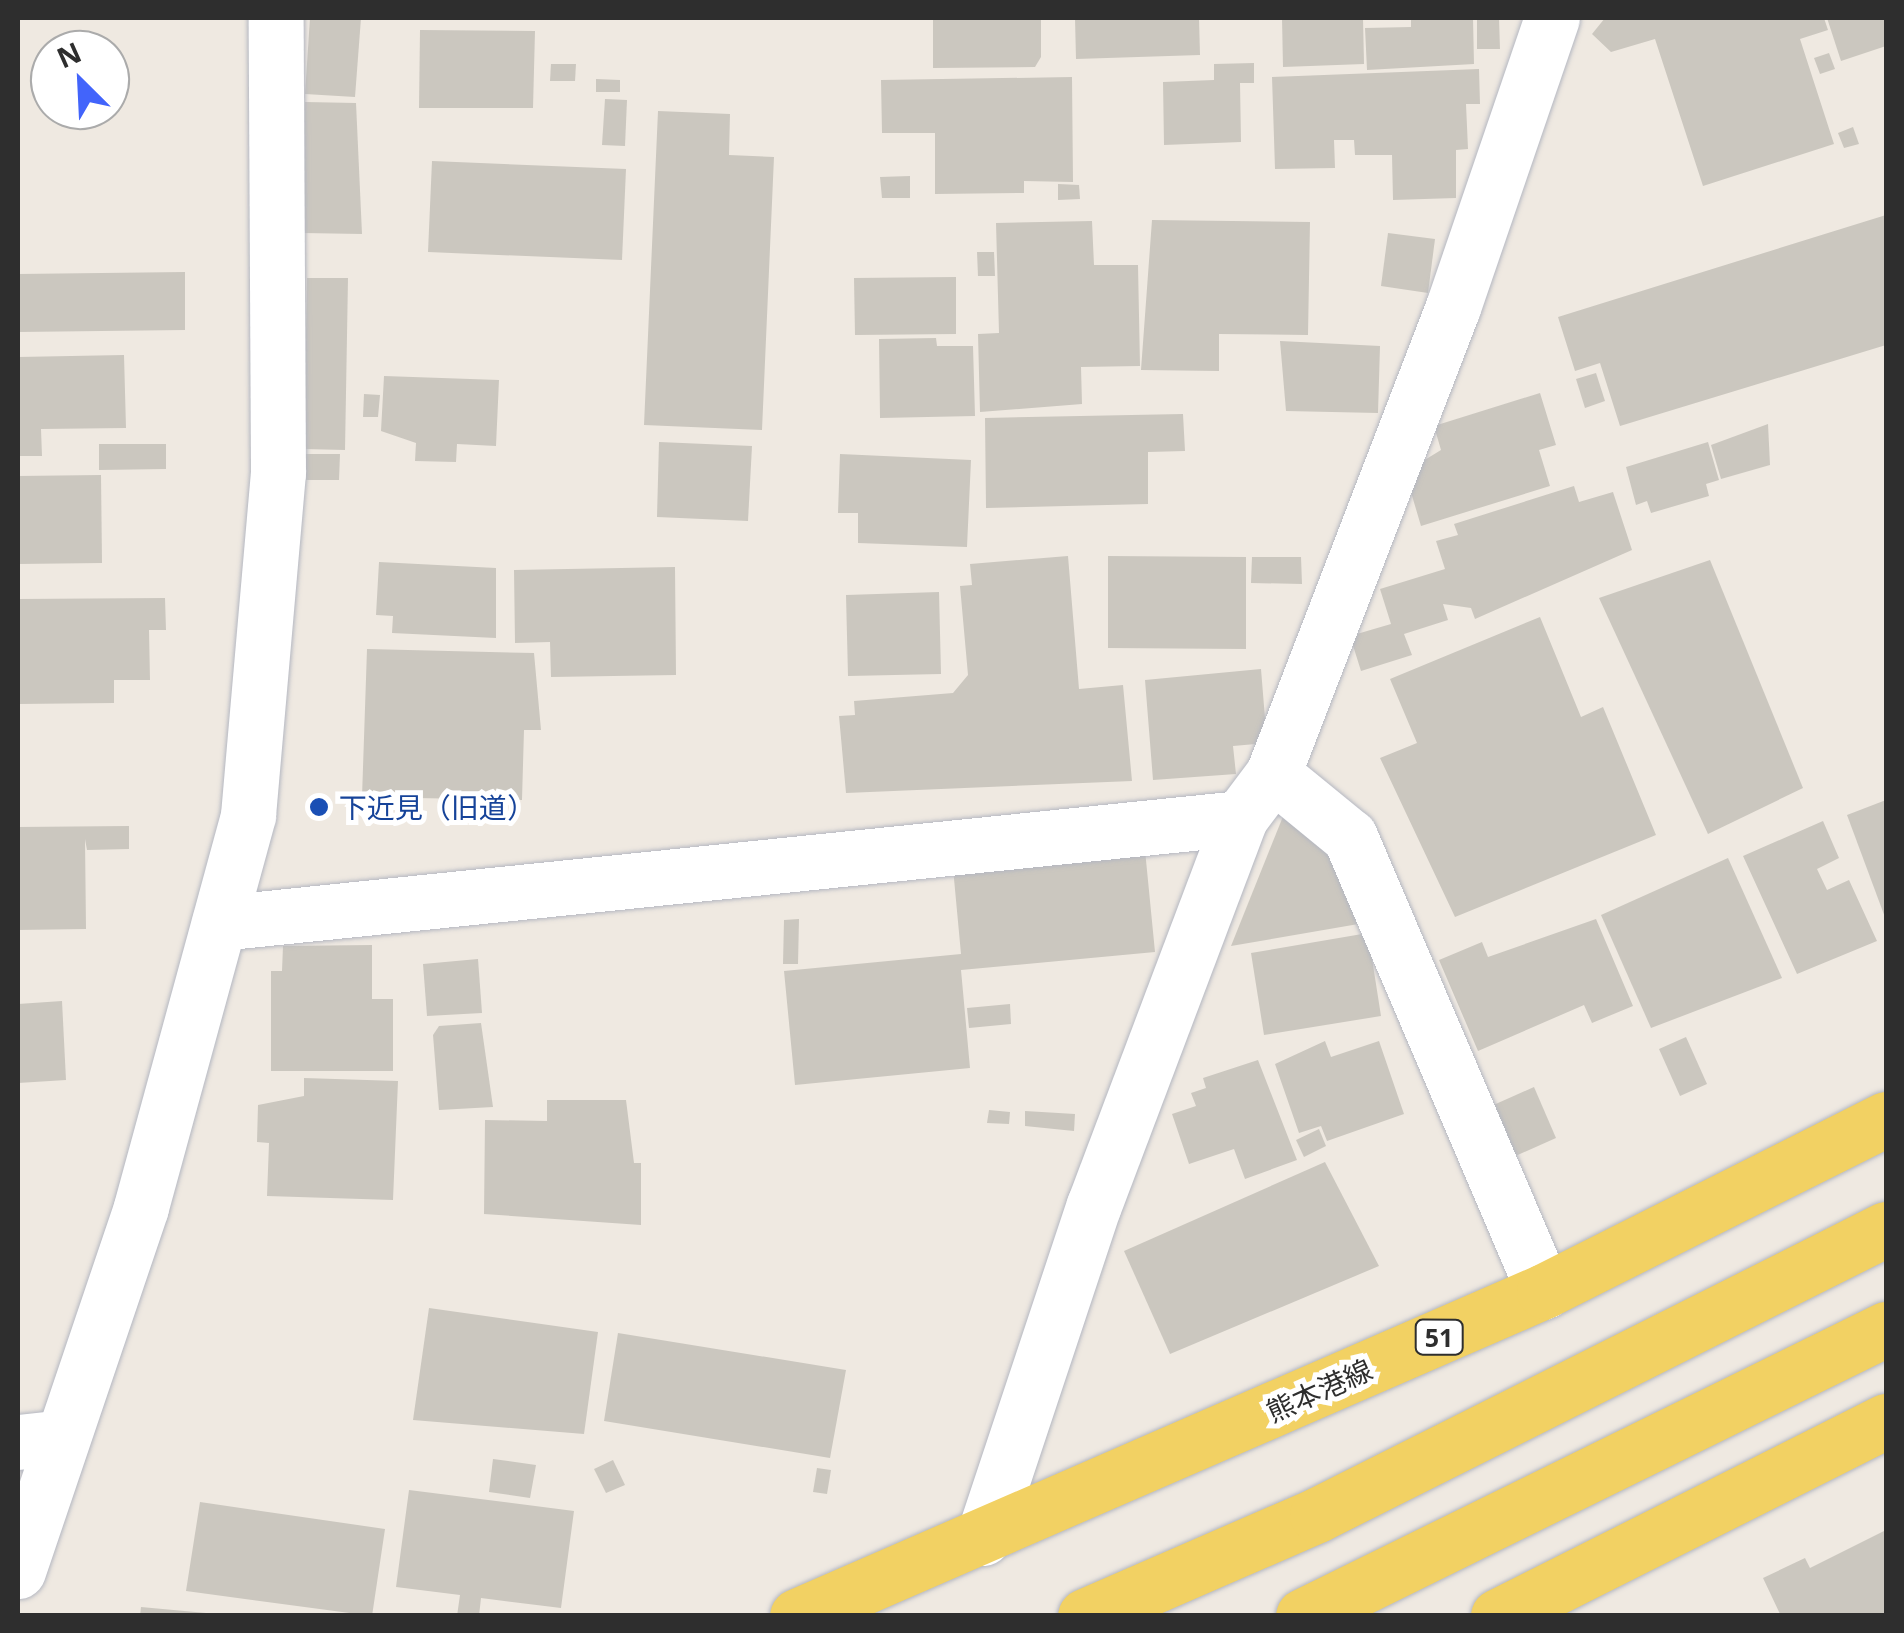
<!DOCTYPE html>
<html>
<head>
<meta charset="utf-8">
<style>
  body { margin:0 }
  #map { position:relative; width:1904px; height:1633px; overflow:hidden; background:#efe9e1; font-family:"Noto Sans","Noto Sans JP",sans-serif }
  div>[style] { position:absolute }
  .building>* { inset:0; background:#cbc7bf }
  .roads { filter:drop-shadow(0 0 2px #b4b7c1) drop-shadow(0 0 2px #b4b7c1) }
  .minor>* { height:55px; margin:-27.5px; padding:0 27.5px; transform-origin:27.5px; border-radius:27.5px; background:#fff }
  .tertiary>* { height:55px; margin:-27.5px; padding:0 27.5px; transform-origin:27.5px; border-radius:27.5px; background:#fff }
  .primary>* { height:55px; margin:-27.5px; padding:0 27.5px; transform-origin:27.5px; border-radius:27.5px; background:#f2d163 }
  .dots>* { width:28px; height:28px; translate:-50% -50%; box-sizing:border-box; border:5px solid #fff; border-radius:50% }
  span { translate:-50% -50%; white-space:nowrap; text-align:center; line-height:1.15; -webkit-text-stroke:10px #fff; paint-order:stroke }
  .shield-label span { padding:2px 8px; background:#fff; border:2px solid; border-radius:8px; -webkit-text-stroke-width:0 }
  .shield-label { font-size:25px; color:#2e2e2e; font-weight:700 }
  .transit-label { font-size:28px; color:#164399 }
  .left { translate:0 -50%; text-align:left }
  .street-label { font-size:28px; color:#2e2e2e }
  .frame { position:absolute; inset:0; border:20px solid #2e2e2e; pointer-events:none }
  .north { position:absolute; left:30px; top:30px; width:100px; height:100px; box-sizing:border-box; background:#fff; border:2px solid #ababab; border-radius:50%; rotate:336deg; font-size:28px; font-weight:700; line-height:40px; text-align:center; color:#2e2e2e }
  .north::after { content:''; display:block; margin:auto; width:35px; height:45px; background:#4264fb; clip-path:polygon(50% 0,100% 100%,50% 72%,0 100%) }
</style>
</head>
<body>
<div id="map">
  <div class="building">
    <div style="clip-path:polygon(310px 18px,361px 18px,355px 97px,305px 94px)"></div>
    <div style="clip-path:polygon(933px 18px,1041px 18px,1041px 57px,1035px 67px,933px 68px)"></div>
    <div style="clip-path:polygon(1075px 18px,1199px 18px,1200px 55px,1076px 59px)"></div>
    <div style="clip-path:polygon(1282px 18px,1363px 18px,1364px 64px,1283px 67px)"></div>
    <div style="clip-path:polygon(1411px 18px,1473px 18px,1474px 64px,1367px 70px,1365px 28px,1411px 27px)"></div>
    <div style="clip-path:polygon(1477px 18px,1499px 18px,1500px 49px,1477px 49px)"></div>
    <div style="clip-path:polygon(1605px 18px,1824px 18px,1828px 30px,1800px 39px,1834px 144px,1703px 186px,1655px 39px,1611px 52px,1592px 34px)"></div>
    <div style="clip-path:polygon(1827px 18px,1886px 18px,1886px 46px,1841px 61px)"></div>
    <div style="clip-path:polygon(420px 30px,535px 31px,533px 108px,419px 108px)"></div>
    <div style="clip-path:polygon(1829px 53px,1835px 69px,1820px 74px,1814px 58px)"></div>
    <div style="clip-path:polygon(1254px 63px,1254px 83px,1240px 83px,1241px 142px,1164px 145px,1163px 82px,1214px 80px,1214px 64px)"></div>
    <div style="clip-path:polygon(551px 64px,576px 64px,575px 81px,550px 81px)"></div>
    <div style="clip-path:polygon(1479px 69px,1480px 104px,1466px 104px,1468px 149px,1456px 150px,1456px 198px,1393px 200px,1392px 155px,1355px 155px,1354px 140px,1334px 140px,1335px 168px,1275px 169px,1272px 77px)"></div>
    <div style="clip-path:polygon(1072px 77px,1073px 182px,1024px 181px,1024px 193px,935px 194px,935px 133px,882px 133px,881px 80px)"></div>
    <div style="clip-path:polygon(596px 79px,620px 80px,620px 92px,596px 92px)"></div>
    <div style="clip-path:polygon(605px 99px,627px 100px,625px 146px,602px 145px)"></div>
    <div style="clip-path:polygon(305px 102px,356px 103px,362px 234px,303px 233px)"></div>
    <div style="clip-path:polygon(658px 111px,730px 114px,729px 155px,774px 157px,762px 430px,644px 425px)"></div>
    <div style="clip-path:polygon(1853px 127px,1859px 144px,1844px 148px,1838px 133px)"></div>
    <div style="clip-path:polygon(432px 161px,626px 169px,622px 260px,428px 252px)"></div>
    <div style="clip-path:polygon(910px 176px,910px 198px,882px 198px,880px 177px)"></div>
    <div style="clip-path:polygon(1058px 184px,1079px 185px,1080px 199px,1058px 200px)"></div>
    <div style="clip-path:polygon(1886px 215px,1886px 345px,1620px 426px,1600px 363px,1575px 371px,1558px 317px)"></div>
    <div style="clip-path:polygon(1152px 220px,1310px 222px,1308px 335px,1219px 334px,1219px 371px,1141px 370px)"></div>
    <div style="clip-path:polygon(1092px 221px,1094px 265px,1138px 265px,1140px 366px,1081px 367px,1082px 404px,980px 412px,978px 334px,999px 333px,996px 223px)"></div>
    <div style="clip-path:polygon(1388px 233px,1435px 239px,1428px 293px,1381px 286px)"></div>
    <div style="clip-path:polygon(977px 252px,994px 252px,995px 276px,978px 276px)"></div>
    <div style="clip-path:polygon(185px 272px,185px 330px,18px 332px,18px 274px)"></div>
    <div style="clip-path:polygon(956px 277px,956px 334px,855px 335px,854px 278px)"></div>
    <div style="clip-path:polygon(307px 278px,348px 278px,345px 450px,304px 449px)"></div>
    <div style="clip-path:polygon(936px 338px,937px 346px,973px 346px,975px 416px,880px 418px,879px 339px)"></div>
    <div style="clip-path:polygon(1280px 341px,1380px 346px,1378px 413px,1286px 411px)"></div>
    <div style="clip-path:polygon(124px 355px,126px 428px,41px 429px,42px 456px,18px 456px,18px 357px)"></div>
    <div style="clip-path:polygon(1596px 373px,1605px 401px,1585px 408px,1576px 379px)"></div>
    <div style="clip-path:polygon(384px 376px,499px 380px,496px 446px,457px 444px,456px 462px,415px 461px,416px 443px,381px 431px)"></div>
    <div style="clip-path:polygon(1540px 393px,1556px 445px,1539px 450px,1550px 486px,1421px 526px,1405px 472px,1441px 450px,1434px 426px)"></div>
    <div style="clip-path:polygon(364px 394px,380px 395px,378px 417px,363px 417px)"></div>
    <div style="clip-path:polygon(1183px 414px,1185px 451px,1148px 452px,1148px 504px,986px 508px,985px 418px)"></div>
    <div style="clip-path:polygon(1768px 424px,1770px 465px,1721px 479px,1711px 445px)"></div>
    <div style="clip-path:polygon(659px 442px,752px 446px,748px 521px,657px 517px)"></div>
    <div style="clip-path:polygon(1708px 442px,1719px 480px,1706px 484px,1709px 496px,1651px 513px,1647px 501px,1636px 505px,1626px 467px)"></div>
    <div style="clip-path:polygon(99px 444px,166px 444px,166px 469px,99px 470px)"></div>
    <div style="clip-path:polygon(305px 454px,340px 454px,339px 480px,304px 480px)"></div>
    <div style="clip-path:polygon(840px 454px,971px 460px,967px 547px,858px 543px,858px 513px,838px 513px)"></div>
    <div style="clip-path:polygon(101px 475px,102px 563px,18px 564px,18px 476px)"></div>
    <div style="clip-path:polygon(1574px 486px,1579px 502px,1613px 492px,1632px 550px,1475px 619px,1471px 608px,1443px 604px,1448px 620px,1404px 634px,1412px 655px,1361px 671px,1350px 636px,1391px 624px,1380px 589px,1445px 569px,1436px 541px,1458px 535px,1454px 524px)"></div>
    <div style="clip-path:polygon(1068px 556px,1079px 689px,1123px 685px,1132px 781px,846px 793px,839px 716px,855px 715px,854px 701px,953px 693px,968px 675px,960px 586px,972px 585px,970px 564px)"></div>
    <div style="clip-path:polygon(1108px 556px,1246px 557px,1246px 649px,1108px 648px)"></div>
    <div style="clip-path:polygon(1252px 557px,1301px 557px,1302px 584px,1251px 583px)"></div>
    <div style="clip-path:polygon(1710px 560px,1803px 788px,1708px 834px,1599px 598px)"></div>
    <div style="clip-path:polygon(379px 562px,496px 568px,496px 638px,392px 633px,393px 616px,376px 615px)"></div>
    <div style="clip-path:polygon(675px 567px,676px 675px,551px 677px,550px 642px,515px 643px,514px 570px)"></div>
    <div style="clip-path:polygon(939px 592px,941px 674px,848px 676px,846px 595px)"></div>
    <div style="clip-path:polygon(165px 598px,166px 630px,149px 630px,150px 680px,114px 680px,114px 703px,18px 704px,18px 599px)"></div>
    <div style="clip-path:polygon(1540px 617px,1581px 717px,1603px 707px,1656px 835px,1455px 917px,1380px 758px,1417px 743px,1390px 679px)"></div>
    <div style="clip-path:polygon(367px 649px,534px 653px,541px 730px,524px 730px,522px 800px,362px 797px)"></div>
    <div style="clip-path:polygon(1261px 669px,1267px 743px,1233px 746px,1236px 774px,1153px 780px,1145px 680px)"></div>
    <div style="clip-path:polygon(1886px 800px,1886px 920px,1847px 815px)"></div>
    <div style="clip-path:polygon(1286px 809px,1321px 829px,1370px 922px,1231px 946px)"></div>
    <div style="clip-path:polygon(1823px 821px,1839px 858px,1817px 869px,1827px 890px,1849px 880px,1877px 941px,1797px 974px,1743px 856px)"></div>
    <div style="clip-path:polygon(129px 826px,129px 849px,87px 850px,85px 839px,86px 929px,18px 930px,18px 827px)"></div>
    <div style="clip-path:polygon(1145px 850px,1155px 952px,961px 970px,970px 1068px,795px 1085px,784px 971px,961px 954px,953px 868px)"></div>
    <div style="clip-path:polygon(1728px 858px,1782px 978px,1651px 1028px,1601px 915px)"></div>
    <div style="clip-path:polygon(799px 919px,798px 964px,783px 964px,784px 920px)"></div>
    <div style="clip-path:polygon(1596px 919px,1633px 1006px,1592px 1023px,1584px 1005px,1478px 1051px,1439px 960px,1482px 942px,1488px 957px)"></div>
    <div style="clip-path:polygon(1368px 933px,1381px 1016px,1264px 1035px,1251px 953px)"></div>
    <div style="clip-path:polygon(372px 945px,372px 999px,393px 999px,393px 1071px,271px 1071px,271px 971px,282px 971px,283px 946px)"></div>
    <div style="clip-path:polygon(478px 959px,482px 1013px,427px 1016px,423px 964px)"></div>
    <div style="clip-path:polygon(62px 1001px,66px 1080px,18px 1083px,18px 1004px)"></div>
    <div style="clip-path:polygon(1010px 1004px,1011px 1024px,969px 1028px,967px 1008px)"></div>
    <div style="clip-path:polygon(481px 1023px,493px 1107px,439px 1110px,433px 1035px,439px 1026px)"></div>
    <div style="clip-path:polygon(1686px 1037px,1707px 1084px,1680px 1096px,1659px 1049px)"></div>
    <div style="clip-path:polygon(1325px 1041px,1331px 1057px,1379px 1041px,1404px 1114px,1327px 1141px,1321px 1126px,1299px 1133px,1275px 1064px)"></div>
    <div style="clip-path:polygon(1258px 1060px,1297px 1160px,1245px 1179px,1234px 1149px,1189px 1164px,1172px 1114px,1196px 1106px,1191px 1093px,1206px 1088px,1203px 1078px)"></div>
    <div style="clip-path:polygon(304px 1078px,398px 1081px,393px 1200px,267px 1196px,269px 1143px,257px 1142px,258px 1105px,304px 1096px)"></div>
    <div style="clip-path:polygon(1534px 1087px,1556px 1138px,1511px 1158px,1489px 1107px)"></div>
    <div style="clip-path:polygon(547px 1100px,626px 1100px,634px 1163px,641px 1163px,641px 1225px,484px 1214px,485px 1120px,547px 1121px)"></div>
    <div style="clip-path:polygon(989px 1110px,1010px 1112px,1009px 1124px,987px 1123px)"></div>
    <div style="clip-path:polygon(1025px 1111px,1075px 1114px,1074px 1131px,1025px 1126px)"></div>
    <div style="clip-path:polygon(1319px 1129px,1326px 1146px,1304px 1157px,1296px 1140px)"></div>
    <div style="clip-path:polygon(1325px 1162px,1379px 1266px,1170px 1354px,1124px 1251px)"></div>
    <div style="clip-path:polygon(429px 1308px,598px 1332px,584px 1434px,413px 1420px)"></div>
    <div style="clip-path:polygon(618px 1333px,846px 1370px,830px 1458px,604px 1421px)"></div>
    <div style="clip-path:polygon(493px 1459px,536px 1465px,530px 1498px,489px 1492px)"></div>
    <div style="clip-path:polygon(613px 1460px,625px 1485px,606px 1493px,594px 1469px)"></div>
    <div style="clip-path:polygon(817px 1468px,831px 1470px,827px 1494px,813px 1492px)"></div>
    <div style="clip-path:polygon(409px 1490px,574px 1511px,561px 1608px,481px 1598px,479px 1616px,457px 1616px,460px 1595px,396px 1587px)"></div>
    <div style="clip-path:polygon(200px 1502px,385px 1529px,372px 1616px,186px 1591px)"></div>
    <div style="clip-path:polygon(1886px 1530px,1886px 1616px,1781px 1616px,1763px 1578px,1805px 1558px,1810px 1568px)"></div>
    <div style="clip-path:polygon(141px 1607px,206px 1613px,206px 1616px,140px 1616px)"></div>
  </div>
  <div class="roads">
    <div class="minor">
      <div style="left:1273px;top:774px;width:99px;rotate:39.3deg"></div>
      <div style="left:1350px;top:837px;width:494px;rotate:66.9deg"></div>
      <div style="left:219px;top:923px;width:1026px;rotate:-5.87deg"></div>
      <div style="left:18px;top:1442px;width:39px;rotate:-6deg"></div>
      <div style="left:983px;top:1538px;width:351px;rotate:-71.6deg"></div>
      <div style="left:1094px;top:1205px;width:414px;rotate:-69.3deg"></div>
      <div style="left:1240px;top:818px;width:55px;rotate:-53.1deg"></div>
      <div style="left:1273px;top:774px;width:500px;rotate:-68.92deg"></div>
      <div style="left:1453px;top:307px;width:305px;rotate:-71.1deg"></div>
    </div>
    <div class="tertiary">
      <div style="left:18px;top:1571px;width:384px;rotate:-71.3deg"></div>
      <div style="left:141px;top:1207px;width:406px;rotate:-74.7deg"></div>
      <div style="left:248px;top:815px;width:343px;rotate:-85deg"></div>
      <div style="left:278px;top:473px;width:455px;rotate:-90.3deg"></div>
    </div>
    <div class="primary">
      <div style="left:797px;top:1616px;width:815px;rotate:-23.51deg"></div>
      <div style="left:1544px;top:1291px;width:383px;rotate:-26.7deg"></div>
      <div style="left:1085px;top:1616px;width:253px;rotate:-23.5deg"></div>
      <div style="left:1317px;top:1515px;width:637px;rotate:-26.69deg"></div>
      <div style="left:1303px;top:1616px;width:650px;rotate:-26.21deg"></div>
      <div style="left:1498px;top:1616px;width:434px;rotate:-26.7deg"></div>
    </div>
  </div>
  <div class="dots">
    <div style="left:319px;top:807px;background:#1a4fb4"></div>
  </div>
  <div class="shield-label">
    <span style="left:1439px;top:1337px">51</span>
  </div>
  <div class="transit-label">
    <span class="left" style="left:339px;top:807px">下近見（旧道）</span>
  </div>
  <div class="street-label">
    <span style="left:1319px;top:1390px;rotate:-24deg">熊本港線</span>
  </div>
  <div class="frame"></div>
  <div class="north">N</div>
</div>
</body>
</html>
